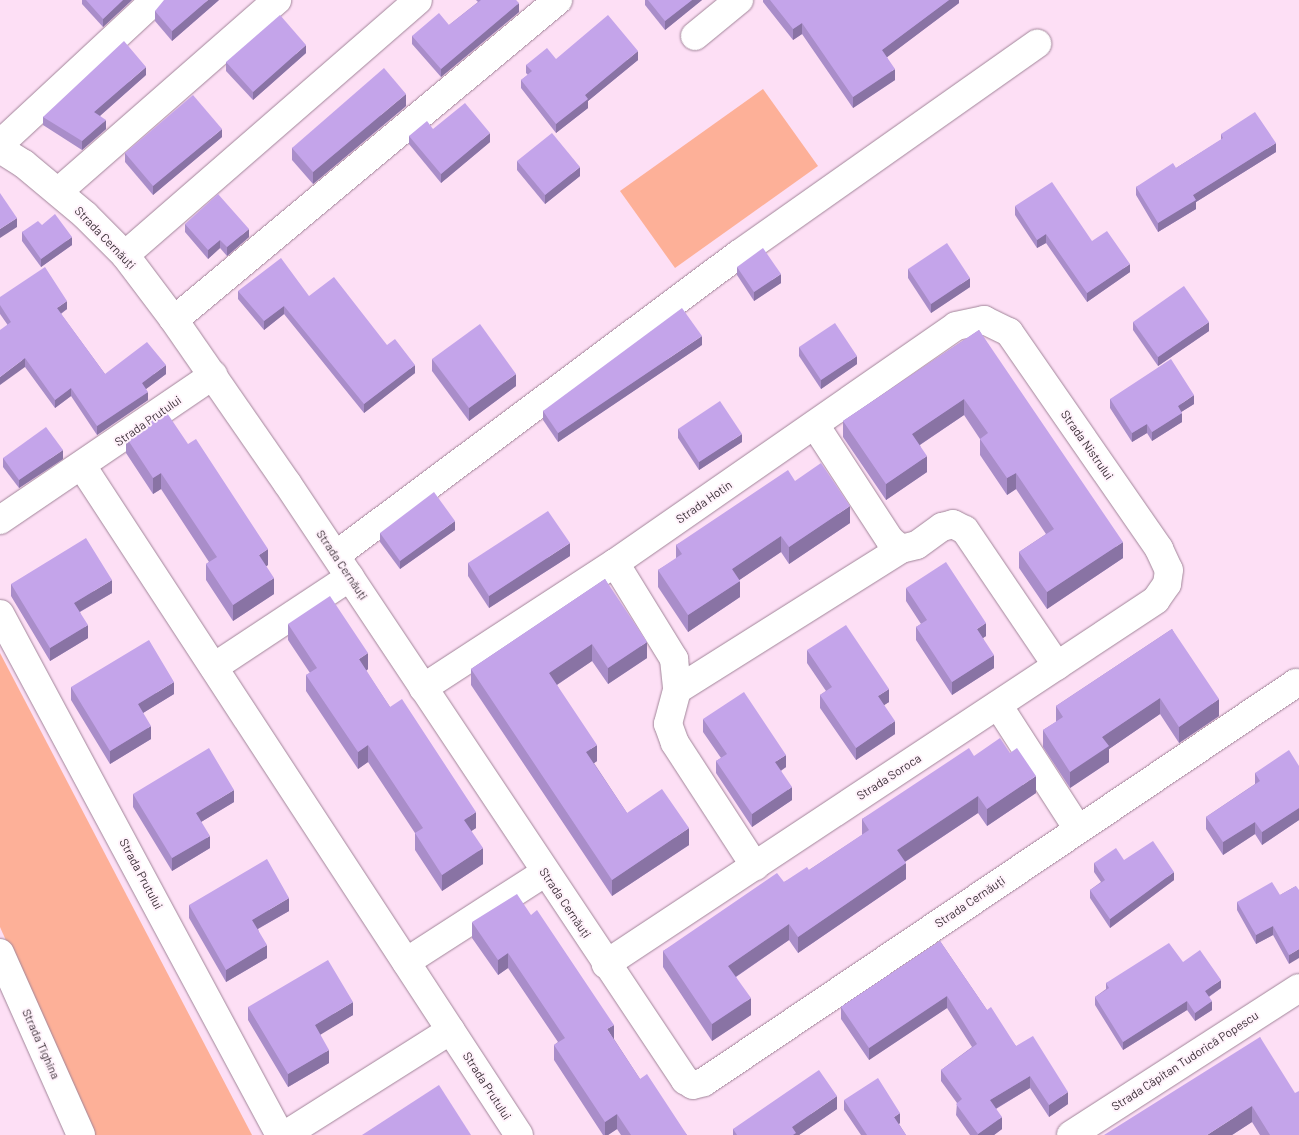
<!DOCTYPE html>
<html>
<head>
<meta charset="utf-8">
<style>
  body { margin:0 }
  #map { position:relative; width:1299px; height:1135px; overflow:hidden; background:#fddff5; font-family:Barlow,sans-serif }
  div>[style] { position:absolute }
  .green>* { inset:0; background:#fdb098 }
  .roads { filter:drop-shadow(0 0 1px #a18599) drop-shadow(0 0 1px #a18599) }
  .minor>* { height:28px; margin:-14px; padding:0 14px; transform-origin:14px; border-radius:14px; background:#fff }
  .wall>* { inset:0; background:#a98dc9 }
  .shaded-wall>* { inset:0; background:#8973a4 }
  .building>* { inset:0; background:#c4a4ea }
  span { translate:-50% -50%; white-space:nowrap; text-align:center; line-height:1.15; -webkit-text-stroke:4px #fff2fb; paint-order:stroke }
  .street-label { font-size:12px; color:#3c3038 }
</style>
</head>
<body>
<div id="map">
  <div class="green">
    <div style="clip-path:polygon(763px 89px,818px 166px,675px 268px,620px 191px)"></div>
    <div style="clip-path:polygon(0 653px,252px 1135px,92px 1135px,0 927px)"></div>
  </div>
  <div class="roads">
    <div class="minor">
      <div style="left:695px;top:36px;width:57px;rotate:-39.3deg"></div>
      <div style="left:0;top:144px;width:212px;rotate:-42.9deg"></div>
      <div style="left:0;top:149px;width:28px;rotate:32deg"></div>
      <div style="left:24px;top:164px;width:80px;rotate:39.9deg"></div>
      <div style="left:85px;top:215px;width:57px;rotate:45deg"></div>
      <div style="left:125px;top:255px;width:81px;rotate:53deg"></div>
      <div style="left:174px;top:320px;width:198px;rotate:55.3deg"></div>
      <div style="left:287px;top:483px;width:718px;rotate:56.31deg"></div>
      <div style="left:685px;top:1080px;width:9px;rotate:32deg"></div>
      <div style="left:693px;top:1085px;width:11px;rotate:-15deg"></div>
      <div style="left:704px;top:1082px;width:714px;rotate:-33.98deg"></div>
      <div style="left:59px;top:191px;width:290px;rotate:-41.2deg"></div>
      <div style="left:125px;top:255px;width:388px;rotate:-41deg"></div>
      <div style="left:174px;top:320px;width:500px;rotate:-39.8deg"></div>
      <div style="left:815px;top:425px;width:137px;rotate:56.9deg"></div>
      <div style="left:890px;top:540px;width:14px;rotate:39deg"></div>
      <div style="left:901px;top:549px;width:16px;rotate:-14deg"></div>
      <div style="left:917px;top:545px;width:31px;rotate:-36deg"></div>
      <div style="left:942px;top:527px;width:11px;rotate:-15deg"></div>
      <div style="left:953px;top:524px;width:13px;rotate:27deg"></div>
      <div style="left:965px;top:530px;width:164px;rotate:55.9deg"></div>
      <div style="left:82px;top:466px;width:799px;rotate:56.85deg"></div>
      <div style="left:0;top:520px;width:258px;rotate:-34.2deg"></div>
      <div style="left:336px;top:555px;width:503px;rotate:-36.76deg"></div>
      <div style="left:739px;top:254px;width:365px;rotate:-35.2deg"></div>
      <div style="left:615px;top:563px;width:113px;rotate:58.4deg"></div>
      <div style="left:674px;top:659px;width:31px;rotate:84deg"></div>
      <div style="left:677px;top:690px;width:35px;rotate:105deg"></div>
      <div style="left:668px;top:724px;width:20px;rotate:70deg"></div>
      <div style="left:675px;top:743px;width:147px;rotate:57deg"></div>
      <div style="left:0;top:614px;width:591px;rotate:61.75deg"></div>
      <div style="left:214px;top:667px;width:163px;rotate:-33.5deg"></div>
      <div style="left:423px;top:688px;width:229px;rotate:-33.1deg"></div>
      <div style="left:615px;top:563px;width:415px;rotate:-34.8deg"></div>
      <div style="left:956px;top:326px;width:29px;rotate:-12deg"></div>
      <div style="left:984px;top:320px;width:28px;rotate:26deg"></div>
      <div style="left:1009px;top:332px;width:264px;rotate:55.3deg"></div>
      <div style="left:1159px;top:549px;width:23px;rotate:65deg"></div>
      <div style="left:1169px;top:570px;width:14px;rotate:98deg"></div>
      <div style="left:1167px;top:584px;width:19px;rotate:125deg"></div>
      <div style="left:1156px;top:600px;width:660px;rotate:146.5deg"></div>
      <div style="left:677px;top:690px;width:265px;rotate:-32.2deg"></div>
      <div style="left:998px;top:705px;width:148px;rotate:57.2deg"></div>
      <div style="left:0;top:953px;width:199px;rotate:66deg"></div>
      <div style="left:406px;top:962px;width:164px;rotate:-32.8deg"></div>
      <div style="left:285px;top:1135px;width:196px;rotate:-32.3deg"></div>
      <div style="left:1071px;top:1135px;width:271px;rotate:-32.8deg"></div>
    </div>
  </div>
  <div class="wall">
    <div style="clip-path:polygon(82px 0,132px 0,103px 27px,82px 4px)"></div>
    <div style="clip-path:polygon(219px 0,172px 41px,155px 21px,155px 11px)"></div>
    <div style="clip-path:polygon(476px 0,516px 0,519px 12px,441px 77px,412px 44px,412px 36px,449px 25px,478px 2px)"></div>
    <div style="clip-path:polygon(645px 0,702px 0,665px 30px,645px 5px)"></div>
    <div style="clip-path:polygon(763px 0,959px 0,959px 3px,887px 57px,895px 80px,853px 108px,802px 34px,793px 40px,763px 2px)"></div>
    <div style="clip-path:polygon(306px 53px,253px 100px,226px 71px,226px 62px)"></div>
    <div style="clip-path:polygon(556px 59px,638px 60px,588px 101px,588px 108px,556px 133px,521px 88px,521px 80px,528px 75px,526px 73px,526px 65px)"></div>
    <div style="clip-path:polygon(146px 75px,100px 116px,106px 129px,82px 150px,43px 125px,43px 117px)"></div>
    <div style="clip-path:polygon(406px 106px,313px 184px,292px 160px,292px 148px)"></div>
    <div style="clip-path:polygon(433px 129px,490px 142px,441px 183px,409px 144px,409px 136px)"></div>
    <div style="clip-path:polygon(1221px 134px,1276px 152px,1196px 202px,1196px 209px,1158px 232px,1136px 195px,1136px 187px,1176px 168px,1221px 140px)"></div>
    <div style="clip-path:polygon(222px 137px,153px 195px,125px 162px,125px 153px)"></div>
    <div style="clip-path:polygon(517px 161px,580px 176px,545px 204px,517px 170px)"></div>
    <div style="clip-path:polygon(1015px 206px,1130px 272px,1087px 302px,1046px 243px,1037px 248px,1015px 215px)"></div>
    <div style="clip-path:polygon(185px 224px,249px 237px,227px 256px,220px 248px,208px 259px,185px 232px)"></div>
    <div style="clip-path:polygon(42px 225px,72px 245px,41px 267px,22px 241px,22px 232px)"></div>
    <div style="clip-path:polygon(737px 267px,781px 283px,754px 301px,737px 275px)"></div>
    <div style="clip-path:polygon(908px 269px,970px 287px,931px 313px,908px 278px)"></div>
    <div style="clip-path:polygon(238px 291px,309px 296px,415px 373px,364px 413px,284px 314px,264px 330px,238px 299px)"></div>
    <div style="clip-path:polygon(0 297px,67px 309px,61px 314px,105px 374px,166px 374px,146px 389px,148px 400px,97px 435px,71px 396px,55px 408px,25px 367px,7px 324px,0 314px)"></div>
    <div style="clip-path:polygon(1133px 322px,1209px 331px,1158px 366px,1133px 330px)"></div>
    <div style="clip-path:polygon(979px 330px,1123px 558px,1047px 609px,1019px 568px,1019px 552px,1046px 534px,1016px 489px,1007px 495px,980px 455px,980px 439px,964px 415px,920px 445px,927px 472px,886px 500px,843px 437px,843px 421px)"></div>
    <div style="clip-path:polygon(702px 345px,558px 442px,543px 420px,543px 411px)"></div>
    <div style="clip-path:polygon(799px 347px,857px 364px,821px 389px,799px 356px)"></div>
    <div style="clip-path:polygon(432px 359px,516px 386px,469px 421px,432px 371px)"></div>
    <div style="clip-path:polygon(1110px 399px,1194px 404px,1181px 412px,1182px 422px,1152px 441px,1147px 433px,1132px 442px,1110px 408px)"></div>
    <div style="clip-path:polygon(678px 429px,742px 442px,699px 470px,678px 438px)"></div>
    <div style="clip-path:polygon(126px 437px,268px 565px,266px 566px,274px 594px,233px 621px,206px 580px,206px 564px,209px 562px,161px 489px,153px 494px,126px 453px)"></div>
    <div style="clip-path:polygon(3px 458px,63px 459px,19px 488px,3px 467px)"></div>
    <div style="clip-path:polygon(795px 481px,850px 523px,789px 564px,781px 552px,739px 580px,740px 597px,688px 632px,658px 587px,658px 570px,676px 559px,676px 545px)"></div>
    <div style="clip-path:polygon(455px 530px,400px 569px,380px 542px,380px 533px)"></div>
    <div style="clip-path:polygon(570px 556px,489px 608px,468px 576px,468px 563px)"></div>
    <div style="clip-path:polygon(605px 579px,647px 658px,608px 684px,592px 661px,557px 685px,597px 761px,594px 763px,627px 813px,689px 845px,612px 896px,471px 685px,471px 669px)"></div>
    <div style="clip-path:polygon(11px 584px,112px 593px,80px 612px,88px 638px,50px 661px,11px 596px)"></div>
    <div style="clip-path:polygon(906px 588px,986px 636px,983px 638px,994px 668px,952px 695px,916px 640px,916px 627px,921px 624px,906px 601px)"></div>
    <div style="clip-path:polygon(288px 624px,368px 669px,366px 671px,390px 707px,476px 828px,471px 831px,483px 864px,442px 891px,415px 850px,415px 833px,368px 762px,358px 769px,306px 691px,306px 675px,310px 673px,288px 640px)"></div>
    <div style="clip-path:polygon(1172px 629px,1219px 716px,1179px 743px,1160px 714px,1109px 749px,1109px 762px,1070px 788px,1043px 747px,1043px 730px,1056px 722px,1056px 706px)"></div>
    <div style="clip-path:polygon(807px 650px,889px 702px,884px 705px,895px 734px,856px 760px,820px 708px,820px 695px,826px 691px,807px 663px)"></div>
    <div style="clip-path:polygon(71px 687px,174px 694px,143px 713px,151px 739px,110px 764px,71px 700px)"></div>
    <div style="clip-path:polygon(703px 719px,786px 767px,781px 771px,792px 800px,752px 827px,716px 773px,716px 761px,721px 758px,703px 732px)"></div>
    <div style="clip-path:polygon(974px 756px,1036px 793px,987px 826px,978px 813px,905px 862px,906px 879px,798px 953px,789px 940px,736px 977px,751px 1015px,712px 1041px,663px 967px,663px 951px,784px 882px,809px 870px,862px 835px,862px 819px)"></div>
    <div style="clip-path:polygon(1299px 766px,1299px 820px,1262px 845px,1255px 834px,1223px 855px,1206px 829px,1206px 817px,1255px 784px,1255px 773px)"></div>
    <div style="clip-path:polygon(133px 794px,234px 802px,201px 822px,210px 848px,172px 871px,133px 807px)"></div>
    <div style="clip-path:polygon(1124px 860px,1174px 880px,1110px 928px,1090px 898px,1090px 890px,1101px 882px,1094px 872px,1094px 863px)"></div>
    <div style="clip-path:polygon(1296px 886px,1289px 964px,1273px 935px,1256px 944px,1237px 910px,1237px 902px,1280px 895px)"></div>
    <div style="clip-path:polygon(189px 905px,289px 911px,258px 929px,267px 958px,226px 982px,189px 918px)"></div>
    <div style="clip-path:polygon(472px 922px,614px 1039px,640px 1079px,687px 1135px,621px 1135px,617px 1129px,608px 1135px,603px 1135px,554px 1060px,554px 1045px,558px 1042px,508px 968px,498px 975px,472px 938px)"></div>
    <div style="clip-path:polygon(940px 941px,987px 1010px,1016px 1046px,1068px 1104px,1049px 1117px,1030px 1088px,996px 1109px,1002px 1129px,994px 1135px,970px 1135px,956px 1115px,957px 1103px,941px 1081px,941px 1070px,972px 1047px,947px 1008px,869px 1060px,841px 1019px,841px 1007px)"></div>
    <div style="clip-path:polygon(1183px 962px,1221px 988px,1209px 997px,1212px 1010px,1195px 1021px,1187px 1010px,1123px 1050px,1095px 1005px,1095px 997px,1106px 989px,1106px 983px)"></div>
    <div style="clip-path:polygon(248px 1007px,353px 1015px,320px 1034px,329px 1063px,288px 1087px,248px 1020px)"></div>
    <div style="clip-path:polygon(1260px 1037px,1299px 1135px,1260px 1135px,1252px 1122px,1232px 1135px)"></div>
    <div style="clip-path:polygon(844px 1100px,900px 1123px,899px 1124px,906px 1135px,861px 1135px,844px 1110px)"></div>
    <div style="clip-path:polygon(837px 1109px,799px 1135px,733px 1135px,733px 1129px)"></div>
  </div>
  <div class="shaded-wall">
    <div style="clip-path:polygon(123px 0,132px 0,103px 27px,103px 19px)"></div>
    <div style="clip-path:polygon(208px 0,219px 0,172px 41px,172px 31px)"></div>
    <div style="clip-path:polygon(692px 0,702px 0,665px 30px,665px 21px)"></div>
    <div style="clip-path:polygon(949px 0,959px 0,959px 3px,882px 61px,882px 50px)"></div>
    <div style="clip-path:polygon(519px 3px,519px 12px,441px 77px,441px 69px)"></div>
    <div style="clip-path:polygon(802px 23px,802px 34px,793px 40px,793px 29px)"></div>
    <div style="clip-path:polygon(306px 45px,306px 53px,253px 100px,253px 92px)"></div>
    <div style="clip-path:polygon(638px 51px,638px 60px,588px 101px,588px 108px,556px 133px,556px 124px,585px 95px)"></div>
    <div style="clip-path:polygon(146px 67px,146px 75px,94px 121px,94px 112px)"></div>
    <div style="clip-path:polygon(895px 69px,895px 80px,853px 108px,853px 97px)"></div>
    <div style="clip-path:polygon(406px 94px,406px 106px,313px 184px,313px 172px)"></div>
    <div style="clip-path:polygon(106px 120px,106px 129px,82px 150px,82px 141px)"></div>
    <div style="clip-path:polygon(222px 129px,222px 137px,153px 195px,153px 186px)"></div>
    <div style="clip-path:polygon(490px 133px,490px 142px,441px 183px,441px 174px)"></div>
    <div style="clip-path:polygon(1276px 143px,1276px 152px,1196px 202px,1196px 209px,1158px 232px,1158px 223px,1193px 195px)"></div>
    <div style="clip-path:polygon(580px 167px,580px 176px,545px 204px,545px 195px)"></div>
    <div style="clip-path:polygon(17px 218px,17px 227px,0 238px,0 229px)"></div>
    <div style="clip-path:polygon(249px 229px,249px 237px,227px 256px,227px 247px)"></div>
    <div style="clip-path:polygon(1046px 234px,1046px 243px,1037px 248px,1037px 240px)"></div>
    <div style="clip-path:polygon(72px 237px,72px 245px,41px 267px,41px 259px)"></div>
    <div style="clip-path:polygon(220px 240px,220px 248px,208px 259px,208px 250px)"></div>
    <div style="clip-path:polygon(1130px 264px,1130px 272px,1087px 302px,1087px 293px)"></div>
    <div style="clip-path:polygon(781px 274px,781px 283px,754px 301px,754px 292px)"></div>
    <div style="clip-path:polygon(970px 278px,970px 287px,931px 313px,931px 304px)"></div>
    <div style="clip-path:polygon(67px 301px,67px 309px,57px 316px,57px 308px)"></div>
    <div style="clip-path:polygon(284px 306px,284px 314px,264px 330px,264px 321px)"></div>
    <div style="clip-path:polygon(1209px 322px,1209px 331px,1158px 366px,1158px 357px)"></div>
    <div style="clip-path:polygon(702px 336px,702px 345px,558px 442px,558px 433px)"></div>
    <div style="clip-path:polygon(857px 356px,857px 364px,821px 389px,821px 380px)"></div>
    <div style="clip-path:polygon(25px 358px,25px 367px,0 385px,0 377px)"></div>
    <div style="clip-path:polygon(166px 365px,166px 374px,142px 392px,142px 383px)"></div>
    <div style="clip-path:polygon(415px 365px,415px 373px,364px 413px,364px 404px)"></div>
    <div style="clip-path:polygon(516px 374px,516px 386px,469px 421px,469px 408px)"></div>
    <div style="clip-path:polygon(71px 388px,71px 396px,55px 408px,55px 400px)"></div>
    <div style="clip-path:polygon(148px 392px,148px 400px,97px 435px,97px 426px)"></div>
    <div style="clip-path:polygon(1194px 395px,1194px 404px,1178px 414px,1178px 406px)"></div>
    <div style="clip-path:polygon(964px 399px,964px 415px,912px 450px,912px 434px)"></div>
    <div style="clip-path:polygon(1182px 413px,1182px 422px,1152px 441px,1152px 432px)"></div>
    <div style="clip-path:polygon(1147px 424px,1147px 433px,1132px 442px,1132px 433px)"></div>
    <div style="clip-path:polygon(742px 434px,742px 442px,699px 470px,699px 462px)"></div>
    <div style="clip-path:polygon(63px 450px,63px 459px,19px 488px,19px 480px)"></div>
    <div style="clip-path:polygon(927px 456px,927px 472px,886px 500px,886px 484px)"></div>
    <div style="clip-path:polygon(161px 473px,161px 489px,153px 494px,153px 478px)"></div>
    <div style="clip-path:polygon(1016px 473px,1016px 489px,1007px 495px,1007px 478px)"></div>
    <div style="clip-path:polygon(850px 506px,850px 523px,789px 564px,789px 547px)"></div>
    <div style="clip-path:polygon(455px 521px,455px 530px,400px 569px,400px 561px)"></div>
    <div style="clip-path:polygon(781px 536px,781px 552px,732px 585px,732px 569px)"></div>
    <div style="clip-path:polygon(1123px 542px,1123px 558px,1047px 609px,1047px 592px)"></div>
    <div style="clip-path:polygon(570px 543px,570px 556px,489px 608px,489px 596px)"></div>
    <div style="clip-path:polygon(268px 549px,268px 565px,259px 571px,259px 555px)"></div>
    <div style="clip-path:polygon(274px 578px,274px 594px,233px 621px,233px 605px)"></div>
    <div style="clip-path:polygon(112px 580px,112px 593px,74px 615px,74px 603px)"></div>
    <div style="clip-path:polygon(740px 581px,740px 597px,688px 632px,688px 615px)"></div>
    <div style="clip-path:polygon(986px 623px,986px 636px,977px 642px,977px 629px)"></div>
    <div style="clip-path:polygon(88px 625px,88px 638px,50px 661px,50px 648px)"></div>
    <div style="clip-path:polygon(647px 642px,647px 658px,608px 684px,608px 668px)"></div>
    <div style="clip-path:polygon(592px 644px,592px 661px,549px 690px,549px 673px)"></div>
    <div style="clip-path:polygon(368px 653px,368px 669px,359px 676px,359px 659px)"></div>
    <div style="clip-path:polygon(994px 655px,994px 668px,952px 695px,952px 682px)"></div>
    <div style="clip-path:polygon(174px 682px,174px 694px,138px 716px,138px 704px)"></div>
    <div style="clip-path:polygon(889px 689px,889px 702px,878px 709px,878px 696px)"></div>
    <div style="clip-path:polygon(1160px 698px,1160px 714px,1109px 749px,1109px 762px,1070px 788px,1070px 772px,1102px 737px)"></div>
    <div style="clip-path:polygon(1219px 699px,1219px 716px,1179px 743px,1179px 727px)"></div>
    <div style="clip-path:polygon(895px 721px,895px 734px,856px 760px,856px 748px)"></div>
    <div style="clip-path:polygon(151px 726px,151px 739px,110px 764px,110px 751px)"></div>
    <div style="clip-path:polygon(368px 745px,368px 762px,358px 769px,358px 752px)"></div>
    <div style="clip-path:polygon(597px 745px,597px 761px,586px 769px,586px 752px)"></div>
    <div style="clip-path:polygon(786px 755px,786px 767px,775px 774px,775px 762px)"></div>
    <div style="clip-path:polygon(1036px 776px,1036px 793px,987px 826px,987px 809px)"></div>
    <div style="clip-path:polygon(792px 787px,792px 800px,752px 827px,752px 814px)"></div>
    <div style="clip-path:polygon(234px 790px,234px 802px,196px 825px,196px 813px)"></div>
    <div style="clip-path:polygon(978px 796px,978px 813px,897px 867px,897px 850px)"></div>
    <div style="clip-path:polygon(1299px 808px,1299px 820px,1262px 845px,1262px 832px)"></div>
    <div style="clip-path:polygon(476px 812px,476px 828px,464px 836px,464px 820px)"></div>
    <div style="clip-path:polygon(1255px 822px,1255px 834px,1223px 855px,1223px 842px)"></div>
    <div style="clip-path:polygon(689px 828px,689px 845px,612px 896px,612px 880px)"></div>
    <div style="clip-path:polygon(210px 836px,210px 848px,172px 871px,172px 858px)"></div>
    <div style="clip-path:polygon(483px 848px,483px 864px,442px 891px,442px 875px)"></div>
    <div style="clip-path:polygon(906px 863px,906px 879px,798px 953px,798px 937px)"></div>
    <div style="clip-path:polygon(1174px 872px,1174px 880px,1110px 928px,1110px 919px)"></div>
    <div style="clip-path:polygon(289px 898px,289px 911px,252px 932px,252px 920px)"></div>
    <div style="clip-path:polygon(789px 924px,789px 940px,728px 982px,728px 966px)"></div>
    <div style="clip-path:polygon(1273px 926px,1273px 935px,1256px 944px,1256px 935px)"></div>
    <div style="clip-path:polygon(267px 945px,267px 958px,226px 982px,226px 970px)"></div>
    <div style="clip-path:polygon(1299px 949px,1299px 958px,1289px 964px,1289px 955px)"></div>
    <div style="clip-path:polygon(508px 953px,508px 968px,498px 975px,498px 960px)"></div>
    <div style="clip-path:polygon(1221px 980px,1221px 988px,1205px 999px,1205px 991px)"></div>
    <div style="clip-path:polygon(947px 996px,947px 1008px,869px 1060px,869px 1048px)"></div>
    <div style="clip-path:polygon(751px 998px,751px 1015px,712px 1041px,712px 1024px)"></div>
    <div style="clip-path:polygon(1187px 1001px,1187px 1010px,1123px 1050px,1123px 1042px)"></div>
    <div style="clip-path:polygon(1212px 1001px,1212px 1010px,1195px 1021px,1195px 1013px)"></div>
    <div style="clip-path:polygon(353px 1002px,353px 1015px,315px 1038px,315px 1025px)"></div>
    <div style="clip-path:polygon(614px 1025px,614px 1040px,607px 1029px)"></div>
    <div style="clip-path:polygon(329px 1050px,329px 1063px,288px 1087px,288px 1074px)"></div>
    <div style="clip-path:polygon(1030px 1076px,1030px 1088px,990px 1112px,990px 1100px)"></div>
    <div style="clip-path:polygon(1068px 1092px,1068px 1104px,1049px 1117px,1049px 1105px)"></div>
    <div style="clip-path:polygon(837px 1096px,837px 1109px,799px 1135px,792px 1135px,792px 1127px)"></div>
    <div style="clip-path:polygon(1252px 1106px,1252px 1122px,1232px 1135px,1207px 1135px)"></div>
    <div style="clip-path:polygon(900px 1113px,900px 1123px,894px 1127px,894px 1117px)"></div>
    <div style="clip-path:polygon(617px 1114px,617px 1129px,608px 1135px,605px 1135px,605px 1122px)"></div>
    <div style="clip-path:polygon(1002px 1117px,1002px 1129px,994px 1135px,978px 1135px,978px 1134px)"></div>
  </div>
  <div class="building">
    <div style="clip-path:polygon(86px 0,123px 0,103px 19px)"></div>
    <div style="clip-path:polygon(164px 0,208px 0,172px 31px,155px 11px)"></div>
    <div style="clip-path:polygon(481px 0,516px 0,519px 3px,441px 69px,412px 36px,439px 13px,449px 25px)"></div>
    <div style="clip-path:polygon(648px 0,692px 0,665px 21px)"></div>
    <div style="clip-path:polygon(770px 0,949px 0,882px 50px,895px 69px,853px 97px,802px 23px,793px 29px)"></div>
    <div style="clip-path:polygon(280px 15px,306px 45px,253px 92px,226px 62px)"></div>
    <div style="clip-path:polygon(608px 15px,638px 51px,585px 95px,588px 99px,556px 124px,521px 80px,532px 71px,526px 65px,547px 48px,556px 59px)"></div>
    <div style="clip-path:polygon(124px 41px,146px 67px,94px 112px,106px 120px,82px 141px,43px 117px)"></div>
    <div style="clip-path:polygon(384px 68px,406px 94px,313px 172px,292px 148px)"></div>
    <div style="clip-path:polygon(193px 95px,222px 129px,153px 186px,125px 153px)"></div>
    <div style="clip-path:polygon(465px 103px,490px 133px,441px 174px,409px 136px,427px 121px,433px 129px)"></div>
    <div style="clip-path:polygon(1255px 112px,1276px 143px,1193px 195px,1196px 200px,1158px 223px,1136px 187px,1173px 163px,1176px 168px,1223px 138px,1221px 134px)"></div>
    <div style="clip-path:polygon(552px 133px,580px 167px,545px 195px,517px 161px)"></div>
    <div style="clip-path:polygon(1052px 182px,1092px 241px,1107px 231px,1130px 264px,1087px 293px,1046px 234px,1037px 240px,1015px 206px)"></div>
    <div style="clip-path:polygon(0 193px,17px 218px,0 229px)"></div>
    <div style="clip-path:polygon(218px 194px,249px 229px,227px 247px,220px 240px,208px 250px,185px 224px)"></div>
    <div style="clip-path:polygon(55px 214px,72px 237px,41px 259px,22px 232px,38px 221px,42px 225px)"></div>
    <div style="clip-path:polygon(947px 243px,970px 278px,931px 304px,908px 269px)"></div>
    <div style="clip-path:polygon(763px 248px,781px 274px,754px 292px,737px 267px)"></div>
    <div style="clip-path:polygon(281px 258px,309px 296px,334px 277px,387px 345px,395px 339px,415px 365px,364px 404px,284px 306px,264px 321px,238px 291px)"></div>
    <div style="clip-path:polygon(45px 267px,67px 301px,57px 308px,105px 374px,147px 342px,166px 365px,142px 383px,148px 392px,97px 426px,71px 388px,55px 400px,25px 358px,0 377px,0 330px,11px 322px,0 305px,0 297px)"></div>
    <div style="clip-path:polygon(1184px 286px,1209px 322px,1158px 357px,1133px 322px)"></div>
    <div style="clip-path:polygon(682px 308px,702px 336px,558px 433px,543px 411px)"></div>
    <div style="clip-path:polygon(835px 323px,857px 356px,821px 380px,799px 347px)"></div>
    <div style="clip-path:polygon(480px 324px,516px 374px,469px 408px,432px 359px)"></div>
    <div style="clip-path:polygon(979px 330px,1123px 542px,1047px 592px,1019px 552px,1054px 529px,1016px 473px,1007px 478px,980px 439px,988px 433px,964px 399px,912px 434px,927px 456px,886px 484px,843px 421px)"></div>
    <div style="clip-path:polygon(1171px 359px,1194px 395px,1178px 406px,1182px 413px,1152px 432px,1147px 424px,1132px 433px,1110px 399px)"></div>
    <div style="clip-path:polygon(720px 401px,742px 434px,699px 462px,678px 429px)"></div>
    <div style="clip-path:polygon(165px 410px,188px 444px,196px 439px,268px 549px,259px 555px,274px 578px,233px 605px,206px 564px,217px 557px,161px 473px,153px 478px,126px 437px)"></div>
    <div style="clip-path:polygon(46px 427px,63px 450px,19px 480px,3px 458px)"></div>
    <div style="clip-path:polygon(821px 463px,850px 506px,789px 547px,781px 536px,732px 569px,740px 581px,688px 615px,658px 570px,682px 554px,676px 545px,788px 470px,795px 481px)"></div>
    <div style="clip-path:polygon(434px 492px,455px 521px,400px 561px,380px 533px)"></div>
    <div style="clip-path:polygon(548px 511px,570px 543px,489px 596px,468px 563px)"></div>
    <div style="clip-path:polygon(86px 538px,112px 580px,74px 603px,88px 625px,50px 648px,11px 584px)"></div>
    <div style="clip-path:polygon(946px 562px,986px 623px,977px 629px,994px 655px,952px 682px,916px 627px,927px 620px,906px 588px)"></div>
    <div style="clip-path:polygon(605px 579px,647px 642px,608px 668px,592px 644px,549px 673px,597px 745px,586px 752px,627px 813px,662px 789px,689px 828px,612px 880px,471px 669px)"></div>
    <div style="clip-path:polygon(330px 596px,368px 653px,359px 659px,390px 707px,402px 699px,476px 812px,464px 820px,483px 848px,442px 875px,415px 833px,423px 828px,368px 745px,358px 752px,306px 675px,317px 668px,288px 624px)"></div>
    <div style="clip-path:polygon(846px 625px,889px 689px,878px 696px,895px 721px,856px 748px,820px 695px,832px 687px,807px 650px)"></div>
    <div style="clip-path:polygon(1172px 629px,1219px 699px,1179px 727px,1160px 698px,1102px 737px,1109px 746px,1070px 772px,1043px 730px,1063px 717px,1056px 706px)"></div>
    <div style="clip-path:polygon(149px 640px,174px 682px,138px 704px,151px 726px,110px 751px,71px 687px)"></div>
    <div style="clip-path:polygon(744px 692px,786px 755px,775px 762px,792px 787px,752px 814px,716px 761px,727px 754px,703px 719px)"></div>
    <div style="clip-path:polygon(1000px 738px,1010px 753px,1017px 748px,1036px 776px,987px 809px,978px 796px,897px 850px,906px 863px,798px 937px,789px 924px,728px 966px,751px 998px,712px 1024px,663px 951px,777px 873px,784px 882px,807px 867px,809px 870px,869px 830px,862px 819px,969px 748px,974px 756px)"></div>
    <div style="clip-path:polygon(209px 748px,234px 790px,196px 813px,210px 836px,172px 858px,133px 794px)"></div>
    <div style="clip-path:polygon(1289px 750px,1299px 766px,1299px 808px,1262px 832px,1255px 822px,1223px 842px,1206px 817px,1260px 781px,1255px 773px)"></div>
    <div style="clip-path:polygon(1153px 841px,1174px 872px,1110px 919px,1090px 890px,1105px 880px,1094px 863px,1116px 848px,1124px 860px)"></div>
    <div style="clip-path:polygon(267px 859px,289px 898px,252px 920px,267px 945px,226px 970px,189px 905px)"></div>
    <div style="clip-path:polygon(1272px 882px,1280px 895px,1296px 886px,1299px 890px,1299px 949px,1289px 955px,1273px 926px,1256px 935px,1237px 902px)"></div>
    <div style="clip-path:polygon(517px 894px,531px 915px,537px 910px,614px 1025px,607px 1029px,640px 1079px,647px 1074px,687px 1135px,631px 1135px,617px 1114px,605px 1122px,554px 1045px,565px 1038px,508px 953px,498px 960px,472px 922px)"></div>
    <div style="clip-path:polygon(940px 941px,987px 1010px,991px 1007px,1016px 1046px,1033px 1036px,1068px 1092px,1049px 1105px,1030px 1076px,990px 1100px,1002px 1117px,978px 1134px,956px 1104px,962px 1099px,941px 1070px,977px 1044px,947px 996px,869px 1048px,841px 1007px)"></div>
    <div style="clip-path:polygon(1169px 943px,1183px 962px,1200px 950px,1221px 980px,1205px 991px,1212px 1001px,1195px 1013px,1187px 1001px,1123px 1042px,1095px 997px,1109px 988px,1106px 983px)"></div>
    <div style="clip-path:polygon(328px 960px,353px 1002px,315px 1025px,329px 1050px,288px 1074px,248px 1007px)"></div>
    <div style="clip-path:polygon(1260px 1037px,1295px 1093px,1299px 1091px,1299px 1135px,1270px 1135px,1252px 1106px,1207px 1135px,1104px 1135px)"></div>
    <div style="clip-path:polygon(819px 1070px,837px 1096px,792px 1127px,796px 1133px,793px 1135px,737px 1135px,733px 1129px)"></div>
    <div style="clip-path:polygon(878px 1078px,900px 1113px,894px 1117px,906px 1135px,867px 1135px,844px 1100px)"></div>
    <div style="clip-path:polygon(439px 1085px,471px 1135px,362px 1135px)"></div>
  </div>
  <div class="street-label">
    <span style="left:105px;top:238px;rotate:46deg">Strada Cernăuți</span>
    <span style="left:148px;top:421px;rotate:-35deg">Strada Prutului</span>
    <span style="left:1087px;top:445px;rotate:55deg">Strada Nistrului</span>
    <span style="left:704px;top:502px;rotate:-35deg">Strada Hotin</span>
    <span style="left:342px;top:565px;rotate:56deg">Strada Cernăuți</span>
    <span style="left:889px;top:777px;rotate:-33deg">Strada Soroca</span>
    <span style="left:141px;top:874px;rotate:62deg">Strada Prutului</span>
    <span style="left:970px;top:902px;rotate:-34deg">Strada Cernăuți</span>
    <span style="left:565px;top:903px;rotate:56deg">Strada Cernăuți</span>
    <span style="left:41px;top:1044px;rotate:66deg">Strada Tighina</span>
    <span style="left:1185px;top:1061px;rotate:-33deg">Strada Căpitan Tudorică Popescu</span>
    <span style="left:487px;top:1086px;rotate:57deg">Strada Prutului</span>
  </div>
</div>
</body>
</html>
